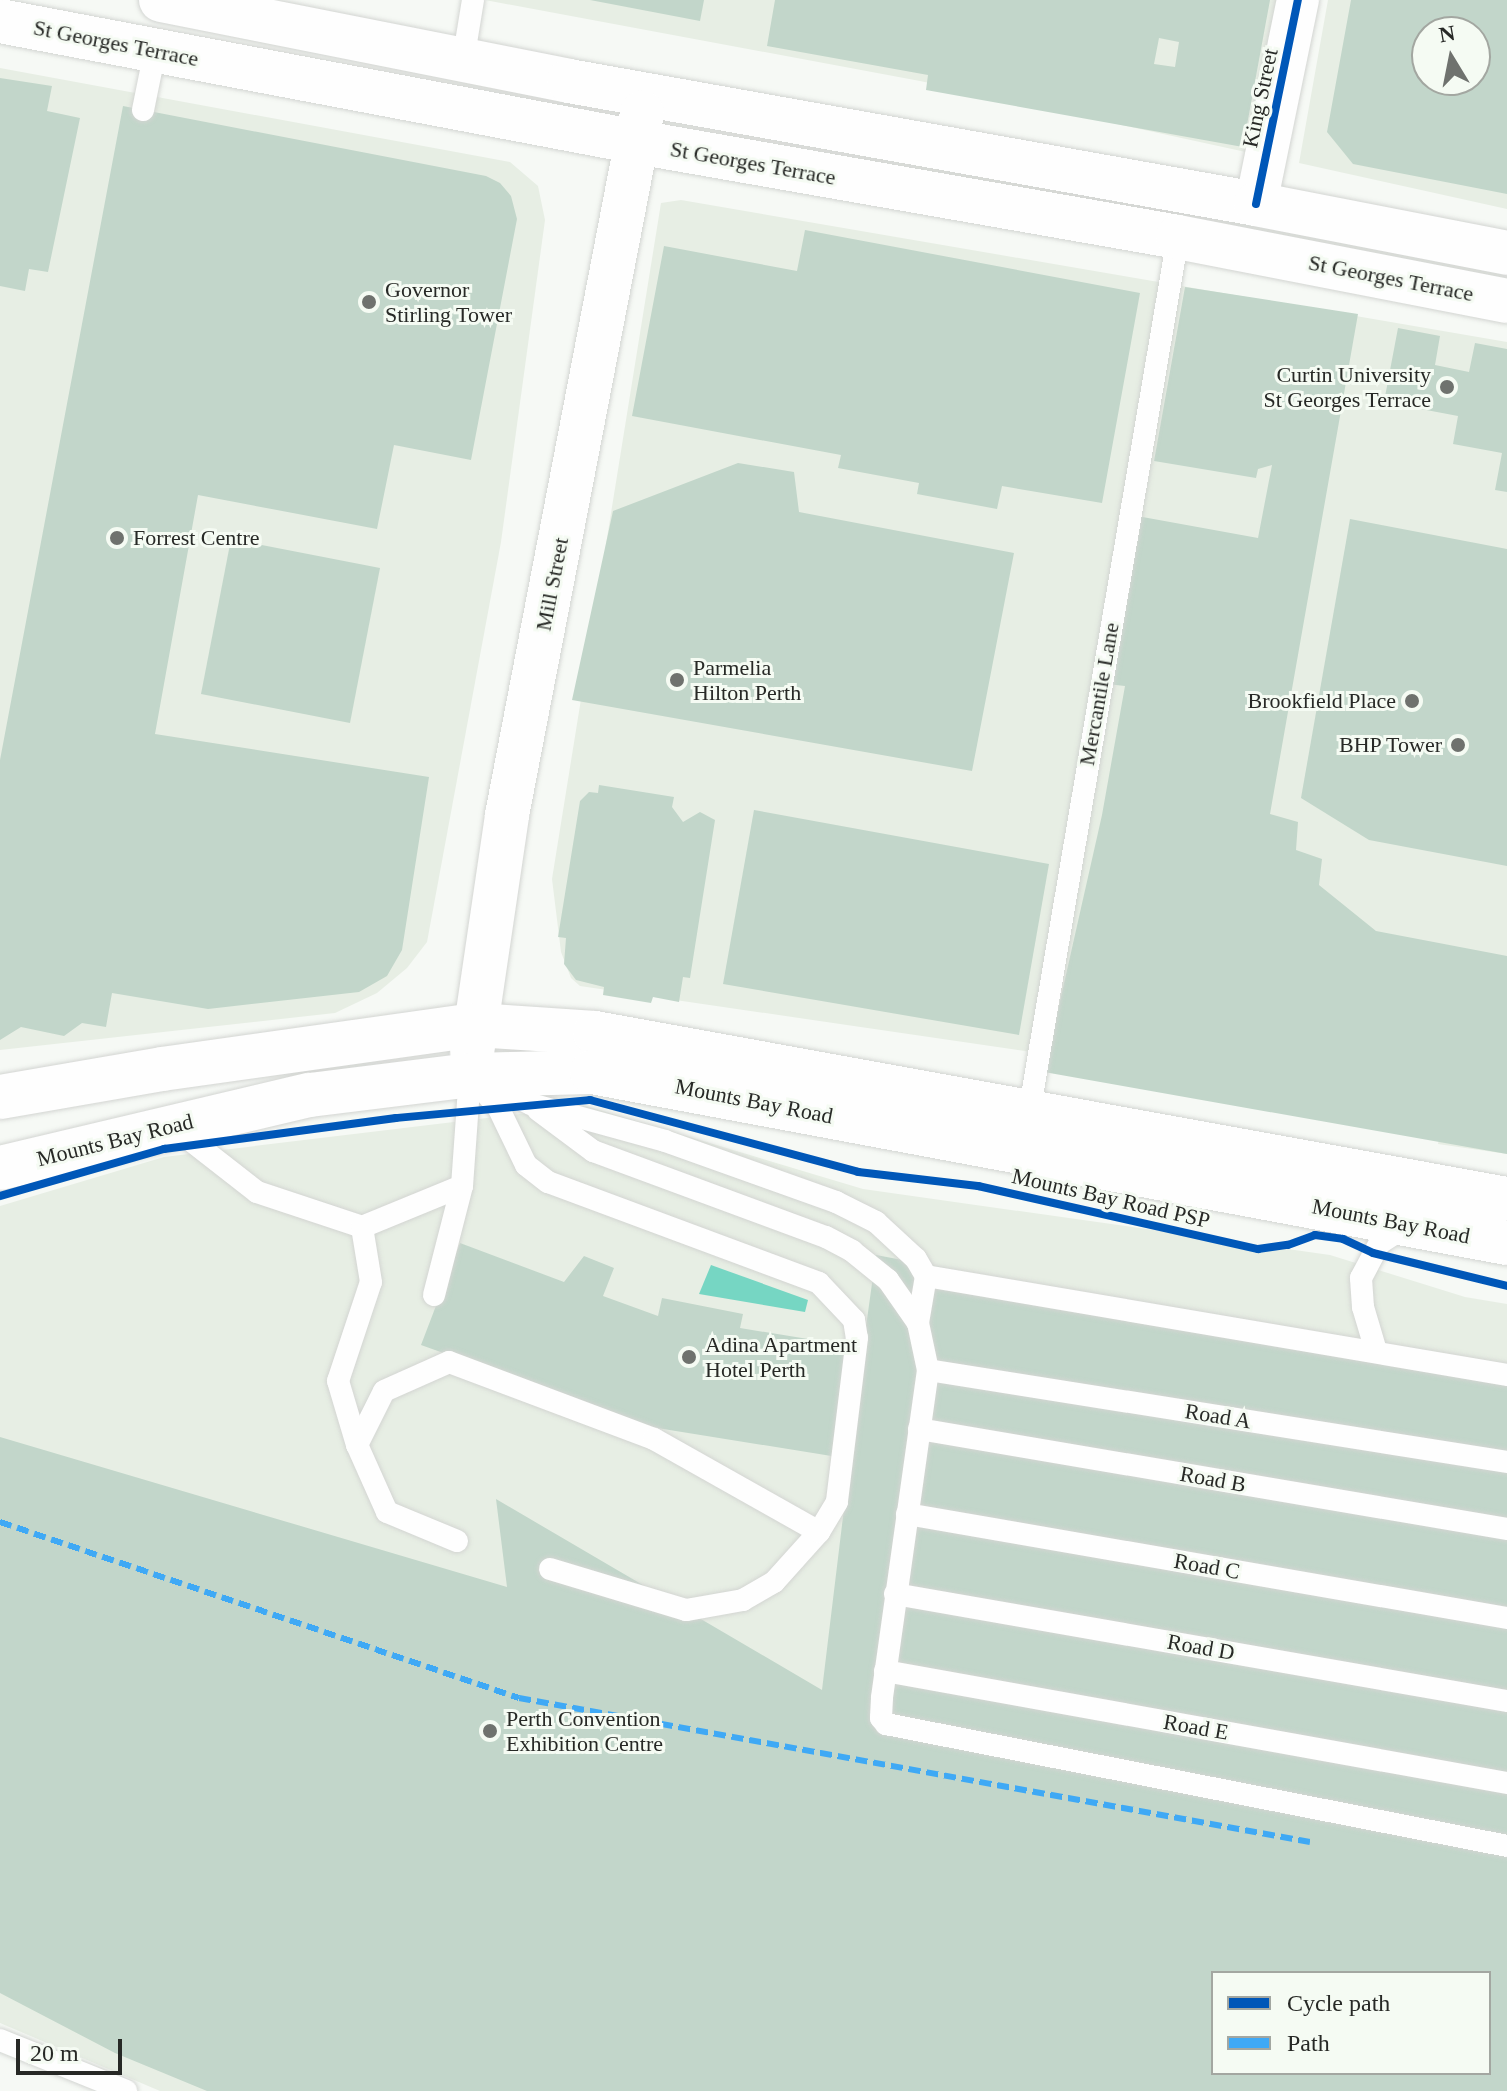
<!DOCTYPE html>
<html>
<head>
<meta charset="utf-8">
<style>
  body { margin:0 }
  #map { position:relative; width:1507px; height:2091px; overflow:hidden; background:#f6f9f5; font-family:Georgia,serif }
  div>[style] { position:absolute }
  .built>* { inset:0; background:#e7eee4 }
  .water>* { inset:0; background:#76d6c3 }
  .building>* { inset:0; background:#c2d6ca }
  .roads { filter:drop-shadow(0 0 2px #d3d5d2) drop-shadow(0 0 2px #d3d5d2) }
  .service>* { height:22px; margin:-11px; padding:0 11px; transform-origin:11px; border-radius:11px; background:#fefefe }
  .minor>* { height:42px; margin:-21px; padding:0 21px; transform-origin:21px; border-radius:21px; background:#fefefe }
  .primary>* { height:44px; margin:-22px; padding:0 22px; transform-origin:22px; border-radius:22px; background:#fefefe }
  .quiet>* { height:6px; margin-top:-3px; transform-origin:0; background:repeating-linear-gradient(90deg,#3fa9f5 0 12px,transparent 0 18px) }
  .cycleway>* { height:8px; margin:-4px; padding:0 4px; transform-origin:4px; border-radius:4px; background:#0057b8 }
  .dots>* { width:22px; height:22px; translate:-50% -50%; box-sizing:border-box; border:4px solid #f5fbf3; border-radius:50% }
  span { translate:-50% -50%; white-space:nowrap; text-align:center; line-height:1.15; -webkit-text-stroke:6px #f5fbf3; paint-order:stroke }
  .street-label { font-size:22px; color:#272926 }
  .poi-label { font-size:22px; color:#272926 }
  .left { translate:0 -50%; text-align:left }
  .right { translate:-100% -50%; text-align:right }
  .legend { position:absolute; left:1211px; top:1971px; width:280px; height:104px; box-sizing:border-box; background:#f5fbf3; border:2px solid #a3a7a1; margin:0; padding:10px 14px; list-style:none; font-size:24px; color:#272926 }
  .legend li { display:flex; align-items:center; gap:16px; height:40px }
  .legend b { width:40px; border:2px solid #a3a7a1 }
  .north { position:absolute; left:1411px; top:16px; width:80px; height:80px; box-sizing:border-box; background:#f5fbf3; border:2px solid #a3a7a1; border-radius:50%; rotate:350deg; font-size:22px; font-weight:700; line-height:32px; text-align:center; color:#272926 }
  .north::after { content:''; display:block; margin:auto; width:28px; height:36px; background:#6f726e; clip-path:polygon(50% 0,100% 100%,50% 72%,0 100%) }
  .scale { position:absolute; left:16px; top:2039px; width:106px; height:36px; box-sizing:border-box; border:4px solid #272926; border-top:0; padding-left:10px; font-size:24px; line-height:28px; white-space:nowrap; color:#272926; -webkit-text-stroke:6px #f5fbf3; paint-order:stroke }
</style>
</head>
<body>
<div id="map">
  <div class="built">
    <div style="clip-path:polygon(485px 0,1284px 0,1255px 154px,920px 81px)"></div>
    <div style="clip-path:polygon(evenodd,1328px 0,1507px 0,1507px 209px,1299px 163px,1328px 0,1427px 32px,1475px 32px,1475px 80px,1427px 80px,1427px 32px)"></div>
    <div style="clip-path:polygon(0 68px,510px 162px,538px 186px,545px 220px,501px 542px,427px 942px,407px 968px,377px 993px,335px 1013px,0 1050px)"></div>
    <div style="clip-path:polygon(681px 200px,1507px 342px,1507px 1154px,1438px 1144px,1442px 1125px,1025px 1051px,580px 986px,571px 978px,561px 952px,552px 879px,661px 203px)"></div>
    <div style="clip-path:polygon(evenodd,586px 1106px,863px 1189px,1330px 1255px,1465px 1297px,1507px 1304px,1507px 2091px,160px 2091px,0 2023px,0 1206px,164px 1157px,586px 1106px,1213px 1973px,1489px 1973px,1489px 2073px,1213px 2073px,1213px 1973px)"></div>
  </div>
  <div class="water">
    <div style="clip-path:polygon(711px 1265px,808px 1300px,805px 1312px,699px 1294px)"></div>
  </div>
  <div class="building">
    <div style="clip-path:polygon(590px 0,704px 0,700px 21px)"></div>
    <div style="clip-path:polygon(evenodd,775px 0,1270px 0,1243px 147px,926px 90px,928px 75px,767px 46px,775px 0,1159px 38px,1179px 42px,1175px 67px,1154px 64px,1159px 38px)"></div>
    <div style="clip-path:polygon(evenodd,1351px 0,1507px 0,1507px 194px,1353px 164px,1327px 132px,1351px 0,1427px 32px,1475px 32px,1475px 80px,1427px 80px,1427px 32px)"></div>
    <div style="clip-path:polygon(0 78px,52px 86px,47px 111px,80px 118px,48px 272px,29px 269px,25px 291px,0 286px)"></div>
    <div style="clip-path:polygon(123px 106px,486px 176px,500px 183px,511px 196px,517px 219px,471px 460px,394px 445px,377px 529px,198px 495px,155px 734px,429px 777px,402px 950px,387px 976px,359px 992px,208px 1009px,112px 993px,106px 1027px,82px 1023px,64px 1036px,21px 1027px,0 1040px,0 760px)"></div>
    <div style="clip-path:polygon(805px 230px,1140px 293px,1102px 503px,1002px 486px,997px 509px,917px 494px,919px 483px,838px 468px,841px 455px,632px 416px,664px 246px,797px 271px)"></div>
    <div style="clip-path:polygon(1185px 287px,1358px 314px,1270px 814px,1298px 822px,1296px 850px,1322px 859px,1319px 885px,1376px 931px,1507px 956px,1507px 1154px,1044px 1072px,1102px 815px,1125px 686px,1107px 684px,1137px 516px,1258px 538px,1272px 465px,1258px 469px,1256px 478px,1154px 461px)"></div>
    <div style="clip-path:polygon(1398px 328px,1440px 336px,1435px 365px,1469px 372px,1475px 343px,1507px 349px,1507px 492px,1495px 490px,1502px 453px,1453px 444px,1458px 416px,1384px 402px)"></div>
    <div style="clip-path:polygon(738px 463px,794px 472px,799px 512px,1014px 553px,972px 771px,572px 700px,613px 511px)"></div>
    <div style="clip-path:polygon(1350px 519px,1507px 549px,1507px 866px,1369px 840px,1301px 798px)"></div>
    <div style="clip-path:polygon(231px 539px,380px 568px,350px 723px,201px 694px)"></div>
    <div style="clip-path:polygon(599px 785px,674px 797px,672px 807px,683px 822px,700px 812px,715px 820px,690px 978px,683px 977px,679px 1002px,653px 997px,651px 1003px,603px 995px,604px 987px,576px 980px,564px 964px,566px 938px,558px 937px,580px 801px,589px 792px,598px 793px)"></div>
    <div style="clip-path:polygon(754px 810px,1049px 864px,1019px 1035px,723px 984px)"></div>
    <div style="clip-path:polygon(evenodd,460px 1243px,564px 1282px,584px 1256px,614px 1268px,603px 1296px,658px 1316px,662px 1298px,743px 1314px,740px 1328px,863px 1348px,876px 1255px,1507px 1374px,1507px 2091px,207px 2091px,115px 2053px,0 1993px,0 1437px,507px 1587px,496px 1499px,822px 1690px,850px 1459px,651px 1427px,421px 1345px,460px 1243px,1213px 1973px,1489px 1973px,1489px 2073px,1213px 2073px,1213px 1973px)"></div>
  </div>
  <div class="roads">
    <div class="service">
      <div style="left:463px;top:61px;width:62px;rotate:-80.7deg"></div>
      <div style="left:143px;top:110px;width:60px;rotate:-78.5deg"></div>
      <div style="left:476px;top:1082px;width:33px;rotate:49deg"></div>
      <div style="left:498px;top:1107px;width:64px;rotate:64.2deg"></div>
      <div style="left:526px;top:1165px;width:28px;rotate:38deg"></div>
      <div style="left:548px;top:1182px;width:289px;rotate:20.4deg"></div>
      <div style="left:819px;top:1283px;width:51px;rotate:46.6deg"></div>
      <div style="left:854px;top:1320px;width:18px;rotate:81deg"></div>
      <div style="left:857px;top:1338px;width:165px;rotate:97deg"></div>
      <div style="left:837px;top:1502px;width:35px;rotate:121deg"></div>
      <div style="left:819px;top:1532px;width:67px;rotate:132deg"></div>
      <div style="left:774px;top:1582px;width:36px;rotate:150deg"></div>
      <div style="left:743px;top:1600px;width:58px;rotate:170deg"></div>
      <div style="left:686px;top:1610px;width:142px;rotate:-163.2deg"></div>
      <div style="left:489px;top:1084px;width:47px;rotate:25.5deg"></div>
      <div style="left:531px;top:1104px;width:139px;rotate:15.4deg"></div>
      <div style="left:665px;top:1141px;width:182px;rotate:19.6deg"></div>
      <div style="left:836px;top:1202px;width:45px;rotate:26.6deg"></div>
      <div style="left:876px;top:1222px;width:54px;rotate:42.8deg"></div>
      <div style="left:916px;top:1259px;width:20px;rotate:60deg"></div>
      <div style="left:926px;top:1276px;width:48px;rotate:99.7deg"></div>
      <div style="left:918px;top:1323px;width:48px;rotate:78deg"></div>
      <div style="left:928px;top:1370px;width:331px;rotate:98deg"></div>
      <div style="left:882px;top:1698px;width:20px;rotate:93deg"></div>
      <div style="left:881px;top:1718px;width:8px;rotate:50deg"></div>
      <div style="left:886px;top:1724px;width:633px;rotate:11.11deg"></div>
      <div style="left:538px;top:1110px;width:69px;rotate:36.7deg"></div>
      <div style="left:593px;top:1151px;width:248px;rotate:20.3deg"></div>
      <div style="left:826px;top:1237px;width:30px;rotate:28deg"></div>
      <div style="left:852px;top:1251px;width:46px;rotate:38.9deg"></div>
      <div style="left:888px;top:1280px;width:52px;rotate:55.1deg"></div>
      <div style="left:1028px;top:1119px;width:895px;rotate:-80.35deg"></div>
      <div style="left:175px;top:1128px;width:104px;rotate:38deg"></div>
      <div style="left:257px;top:1192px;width:111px;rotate:18.4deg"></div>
      <div style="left:926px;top:1276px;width:589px;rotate:9.67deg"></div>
      <div style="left:434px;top:1295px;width:113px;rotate:-75.6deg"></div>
      <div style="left:462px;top:1186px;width:111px;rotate:-85.9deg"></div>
      <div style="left:1376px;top:1351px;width:46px;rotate:-106.5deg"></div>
      <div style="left:1363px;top:1307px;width:29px;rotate:-94deg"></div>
      <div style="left:1361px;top:1278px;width:40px;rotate:-62deg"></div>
      <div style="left:1380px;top:1243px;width:31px;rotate:-33deg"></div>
      <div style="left:928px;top:1370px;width:586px;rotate:9.03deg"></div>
      <div style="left:919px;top:1429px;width:596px;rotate:9.65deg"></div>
      <div style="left:357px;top:1445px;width:60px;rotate:-63.4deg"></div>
      <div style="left:384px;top:1391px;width:71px;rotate:-24deg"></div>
      <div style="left:449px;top:1362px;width:219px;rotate:20.6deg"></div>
      <div style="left:654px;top:1439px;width:189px;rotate:29.4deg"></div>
      <div style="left:907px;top:1514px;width:609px;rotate:9.83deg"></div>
      <div style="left:457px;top:1541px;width:76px;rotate:-157.5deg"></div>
      <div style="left:387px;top:1512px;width:73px;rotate:-114.1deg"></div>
      <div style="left:357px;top:1445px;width:67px;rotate:-106.5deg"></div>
      <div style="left:338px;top:1381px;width:104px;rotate:-71.6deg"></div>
      <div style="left:371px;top:1282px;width:56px;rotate:-99.3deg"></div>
      <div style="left:362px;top:1227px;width:108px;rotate:-22.3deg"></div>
      <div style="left:895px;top:1594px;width:621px;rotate:9.92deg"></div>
      <div style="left:885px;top:1671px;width:632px;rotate:10.21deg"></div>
      <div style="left:0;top:2040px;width:136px;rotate:22deg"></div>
    </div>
    <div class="minor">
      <div style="left:1256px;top:204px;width:208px;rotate:-78.4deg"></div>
    </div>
    <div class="primary">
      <div style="left:161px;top:0;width:416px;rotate:11.2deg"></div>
      <div style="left:569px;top:81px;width:698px;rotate:10.15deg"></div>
      <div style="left:1256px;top:204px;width:256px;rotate:11deg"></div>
      <div style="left:0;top:21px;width:648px;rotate:10.76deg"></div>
      <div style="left:637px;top:142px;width:549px;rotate:9.96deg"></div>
      <div style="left:1178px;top:237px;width:335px;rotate:11deg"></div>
      <div style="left:472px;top:1053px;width:241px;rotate:-81.6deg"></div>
      <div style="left:507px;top:815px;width:715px;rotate:-79.11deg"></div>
      <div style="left:0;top:1097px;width:164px;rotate:-9.8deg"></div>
      <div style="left:162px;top:1069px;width:317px;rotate:-8deg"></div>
      <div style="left:476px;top:1025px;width:119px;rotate:3.8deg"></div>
      <div style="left:595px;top:1033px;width:927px;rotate:10.32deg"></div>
      <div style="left:0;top:1168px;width:318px;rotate:-13.3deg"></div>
      <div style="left:310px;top:1095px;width:161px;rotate:-7.1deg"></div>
      <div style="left:470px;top:1075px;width:122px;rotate:-1.4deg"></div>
      <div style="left:592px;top:1072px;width:931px;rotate:10.59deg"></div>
    </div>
  </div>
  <div class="quiet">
    <div style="left:0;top:1522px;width:548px;rotate:18.73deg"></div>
    <div style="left:519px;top:1698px;width:804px;rotate:10.32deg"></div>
  </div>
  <div class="cycleway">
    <div style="left:1256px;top:204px;width:208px;rotate:-78.4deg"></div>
    <div style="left:0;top:1196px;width:171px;rotate:-16deg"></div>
    <div style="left:164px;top:1149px;width:234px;rotate:-7.6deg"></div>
    <div style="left:396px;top:1118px;width:195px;rotate:-5.3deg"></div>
    <div style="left:590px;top:1100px;width:278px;rotate:15deg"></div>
    <div style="left:858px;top:1172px;width:121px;rotate:6.7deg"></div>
    <div style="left:978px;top:1186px;width:287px;rotate:12.7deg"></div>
    <div style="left:1258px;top:1249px;width:30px;rotate:-8deg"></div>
    <div style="left:1288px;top:1245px;width:29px;rotate:-20deg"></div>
    <div style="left:1315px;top:1235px;width:28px;rotate:8deg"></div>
    <div style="left:1343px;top:1239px;width:33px;rotate:25deg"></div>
    <div style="left:1373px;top:1253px;width:138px;rotate:13.8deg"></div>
  </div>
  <div class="dots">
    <div style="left:369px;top:302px;background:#6f726e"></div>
    <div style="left:1447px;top:387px;background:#6f726e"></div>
    <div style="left:117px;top:538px;background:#6f726e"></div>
    <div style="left:677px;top:680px;background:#6f726e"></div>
    <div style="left:1412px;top:701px;background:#6f726e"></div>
    <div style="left:1458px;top:745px;background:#6f726e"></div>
    <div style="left:689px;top:1357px;background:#6f726e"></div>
    <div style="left:490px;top:1731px;background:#6f726e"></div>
  </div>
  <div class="street-label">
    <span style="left:116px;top:43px;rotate:11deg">St Georges Terrace</span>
    <span style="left:1260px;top:98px;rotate:-78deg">King Street</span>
    <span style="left:753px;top:163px;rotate:10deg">St Georges Terrace</span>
    <span style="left:1391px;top:278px;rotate:11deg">St Georges Terrace</span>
    <span style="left:552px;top:584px;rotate:-79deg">Mill Street</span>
    <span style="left:1099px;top:694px;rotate:-80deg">Mercantile Lane</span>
    <span style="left:754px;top:1101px;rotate:11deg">Mounts Bay Road</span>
    <span style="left:115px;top:1140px;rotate:-14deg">Mounts Bay Road</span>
    <span style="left:1111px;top:1198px;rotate:13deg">Mounts Bay Road PSP</span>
    <span style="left:1391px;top:1221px;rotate:11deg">Mounts Bay Road</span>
    <span style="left:1218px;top:1416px;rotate:9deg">Road A</span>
    <span style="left:1213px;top:1479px;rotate:10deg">Road B</span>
    <span style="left:1207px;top:1566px;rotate:10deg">Road C</span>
    <span style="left:1201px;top:1647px;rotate:10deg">Road D</span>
    <span style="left:1196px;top:1727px;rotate:10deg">Road E</span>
  </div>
  <div class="poi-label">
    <span class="left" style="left:385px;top:302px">Governor<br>Stirling Tower</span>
    <span class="right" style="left:1431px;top:387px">Curtin University<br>St Georges Terrace</span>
    <span class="left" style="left:133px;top:538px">Forrest Centre</span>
    <span class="left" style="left:693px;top:680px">Parmelia<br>Hilton Perth</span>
    <span class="right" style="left:1396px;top:701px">Brookfield Place</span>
    <span class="right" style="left:1442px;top:745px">BHP Tower</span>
    <span class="left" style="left:705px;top:1357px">Adina Apartment<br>Hotel Perth</span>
    <span class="left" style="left:506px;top:1731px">Perth Convention<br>Exhibition Centre</span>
  </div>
  <ul class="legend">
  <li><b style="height:10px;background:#0057b8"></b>Cycle path</li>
  <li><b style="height:10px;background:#3fa9f5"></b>Path</li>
  </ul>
  <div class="north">N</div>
  <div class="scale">20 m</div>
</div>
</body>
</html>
